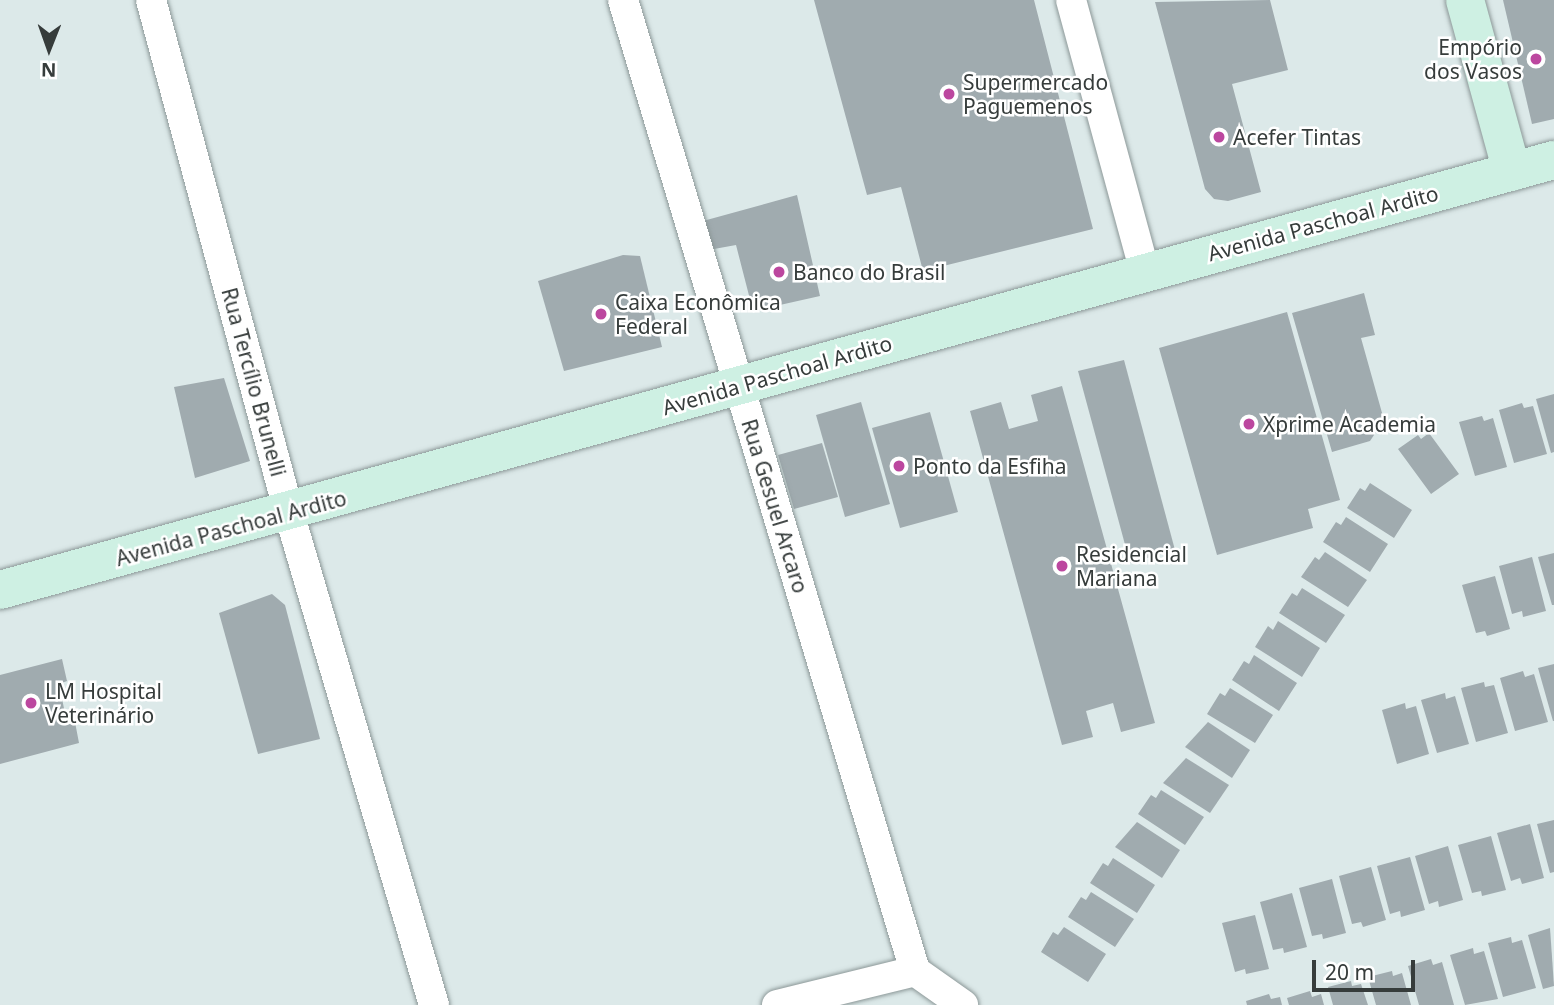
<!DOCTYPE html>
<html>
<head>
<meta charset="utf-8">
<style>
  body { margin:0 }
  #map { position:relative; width:1554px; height:1005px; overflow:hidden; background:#dce9e9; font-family:"Noto Sans",sans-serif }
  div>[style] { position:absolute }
  .building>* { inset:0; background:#a0abaf }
  .roads { filter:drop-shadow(0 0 2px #8c9898) drop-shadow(0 0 2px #8c9898) }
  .minor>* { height:30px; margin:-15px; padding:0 15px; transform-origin:15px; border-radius:15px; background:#fff }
  .secondary>* { height:38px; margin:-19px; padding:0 19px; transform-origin:19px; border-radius:19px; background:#cef0e3 }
  .dots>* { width:19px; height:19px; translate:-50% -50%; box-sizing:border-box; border:4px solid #fff; border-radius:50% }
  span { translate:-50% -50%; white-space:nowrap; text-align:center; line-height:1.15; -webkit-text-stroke:5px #fff; paint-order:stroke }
  .poi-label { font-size:21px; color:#363c3b }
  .right { translate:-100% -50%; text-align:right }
  .left { translate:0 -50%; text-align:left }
  .street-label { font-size:21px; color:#363c3b }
  .north { position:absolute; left:14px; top:14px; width:70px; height:70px; -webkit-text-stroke:5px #fff; paint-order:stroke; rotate:181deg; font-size:19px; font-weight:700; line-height:28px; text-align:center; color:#363c3b }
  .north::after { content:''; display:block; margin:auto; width:24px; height:32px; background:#363c3b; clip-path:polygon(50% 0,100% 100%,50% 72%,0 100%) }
  .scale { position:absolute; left:1312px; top:960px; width:103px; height:32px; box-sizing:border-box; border:4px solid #363c3b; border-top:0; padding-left:9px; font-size:21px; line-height:24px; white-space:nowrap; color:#363c3b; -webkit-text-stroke:5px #fff; paint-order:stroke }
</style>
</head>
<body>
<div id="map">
  <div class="building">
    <div style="clip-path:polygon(814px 0,1034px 0,1093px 229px,923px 271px,901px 187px,867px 195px)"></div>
    <div style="clip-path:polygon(1270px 0,1288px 70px,1232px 84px,1261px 192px,1228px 201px,1214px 199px,1205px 189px,1155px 2px)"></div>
    <div style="clip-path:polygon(1503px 0,1554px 0,1554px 119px,1532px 124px)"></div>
    <div style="clip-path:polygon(797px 195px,820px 296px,753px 311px,736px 245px,714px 249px,703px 221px)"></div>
    <div style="clip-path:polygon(623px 255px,640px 256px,662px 347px,564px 371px,538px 281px)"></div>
    <div style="clip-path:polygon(1364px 293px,1375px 335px,1361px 338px,1384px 420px,1370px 441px,1332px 452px,1292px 313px)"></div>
    <div style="clip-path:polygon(1287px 312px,1340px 500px,1308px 509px,1313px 528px,1217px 555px,1159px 348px)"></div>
    <div style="clip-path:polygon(1124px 360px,1175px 550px,1130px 563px,1078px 371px)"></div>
    <div style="clip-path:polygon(224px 378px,250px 461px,195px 478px,174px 387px)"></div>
    <div style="clip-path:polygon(1062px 386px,1155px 723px,1121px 732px,1113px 703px,1086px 711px,1093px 737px,1062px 745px,970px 411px,1001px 402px,1009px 429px,1038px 421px,1031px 395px)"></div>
    <div style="clip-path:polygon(1554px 394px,1554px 452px,1551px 453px,1536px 399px)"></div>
    <div style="clip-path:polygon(861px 402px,890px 504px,845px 517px,816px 415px)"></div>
    <div style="clip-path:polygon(1522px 403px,1524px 408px,1533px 406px,1547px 454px,1514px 463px,1499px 410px)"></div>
    <div style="clip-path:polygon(930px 412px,958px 512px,900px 528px,872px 428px)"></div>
    <div style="clip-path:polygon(1482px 416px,1484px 421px,1493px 418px,1507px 467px,1475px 476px,1459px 422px)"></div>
    <div style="clip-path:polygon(1429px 433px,1459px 474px,1431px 494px,1398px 449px,1418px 435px,1421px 439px)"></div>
    <div style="clip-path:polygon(822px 443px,838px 497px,794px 509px,778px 455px)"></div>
    <div style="clip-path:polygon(1370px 483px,1412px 510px,1394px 538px,1347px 508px,1360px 488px,1365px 491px)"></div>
    <div style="clip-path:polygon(1346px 517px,1388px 544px,1370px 572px,1323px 542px,1336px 522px,1341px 525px)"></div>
    <div style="clip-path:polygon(1325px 552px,1367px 580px,1348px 607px,1301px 577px,1315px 557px,1319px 560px)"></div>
    <div style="clip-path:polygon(1554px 553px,1554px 605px,1552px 605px,1538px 557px)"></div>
    <div style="clip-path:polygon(1532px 557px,1546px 611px,1523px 617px,1522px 611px,1512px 614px,1499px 566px)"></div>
    <div style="clip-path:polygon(1495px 576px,1510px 629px,1487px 636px,1485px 631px,1476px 633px,1462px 585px)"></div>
    <div style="clip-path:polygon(1302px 588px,1345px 615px,1326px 643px,1279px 613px,1292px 593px,1297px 596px)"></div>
    <div style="clip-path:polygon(272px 594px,285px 605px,320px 739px,258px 754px,219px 613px)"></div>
    <div style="clip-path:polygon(1278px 621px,1320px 648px,1302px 677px,1255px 647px,1268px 626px,1273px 630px)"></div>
    <div style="clip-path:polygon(1254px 655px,1297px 683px,1279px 711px,1232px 680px,1244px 661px,1249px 664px)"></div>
    <div style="clip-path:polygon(62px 659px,67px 681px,59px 684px,67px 723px,75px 722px,79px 743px,0 764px,0 675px)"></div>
    <div style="clip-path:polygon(1554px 664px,1554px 721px,1553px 721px,1538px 668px)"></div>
    <div style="clip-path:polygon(1523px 671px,1525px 677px,1534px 674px,1548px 722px,1515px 731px,1500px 678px)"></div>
    <div style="clip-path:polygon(1484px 682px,1485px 687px,1494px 685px,1508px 733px,1476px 742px,1461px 688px)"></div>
    <div style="clip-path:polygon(1230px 688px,1273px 715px,1255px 743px,1207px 714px,1220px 693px,1225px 696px)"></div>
    <div style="clip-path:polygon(1445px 693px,1446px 699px,1455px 696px,1469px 744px,1437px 753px,1421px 700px)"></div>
    <div style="clip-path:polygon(1405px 703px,1406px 709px,1416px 706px,1429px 754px,1397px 764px,1382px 710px)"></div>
    <div style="clip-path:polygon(1208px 722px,1250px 750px,1232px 778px,1185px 747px)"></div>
    <div style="clip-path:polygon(1186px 758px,1229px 785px,1210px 813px,1163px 783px)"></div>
    <div style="clip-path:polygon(1161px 790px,1204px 817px,1185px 845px,1138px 814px,1151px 795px,1156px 798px)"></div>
    <div style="clip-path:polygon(1554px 820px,1554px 872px,1550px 873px,1537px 824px)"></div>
    <div style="clip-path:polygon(1137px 822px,1180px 850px,1162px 878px,1115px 847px)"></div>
    <div style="clip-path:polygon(1530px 824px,1544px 878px,1522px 884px,1520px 878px,1511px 881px,1497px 833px)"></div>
    <div style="clip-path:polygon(1491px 836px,1506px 890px,1482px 896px,1481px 891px,1472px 893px,1458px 845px)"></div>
    <div style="clip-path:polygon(1448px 846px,1463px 900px,1439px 907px,1438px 901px,1429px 904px,1415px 856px)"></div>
    <div style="clip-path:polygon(1410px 857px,1425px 910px,1401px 917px,1400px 911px,1390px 914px,1377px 866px)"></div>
    <div style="clip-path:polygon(1113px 858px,1155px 885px,1137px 913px,1090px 883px,1103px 863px,1108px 866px)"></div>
    <div style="clip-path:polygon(1371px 867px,1386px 920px,1363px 927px,1361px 922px,1352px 924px,1339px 876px)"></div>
    <div style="clip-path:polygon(1332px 879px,1346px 933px,1323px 939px,1322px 934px,1312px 936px,1299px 888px)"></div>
    <div style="clip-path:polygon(1091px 892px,1134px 919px,1115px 947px,1068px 917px,1081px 897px,1086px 900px)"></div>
    <div style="clip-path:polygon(1292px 893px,1307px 947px,1284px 953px,1283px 948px,1273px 950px,1260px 902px)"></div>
    <div style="clip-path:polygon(1255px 915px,1269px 969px,1246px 974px,1245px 969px,1235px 972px,1222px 923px)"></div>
    <div style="clip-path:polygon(1064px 927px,1106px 954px,1088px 982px,1041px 952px,1053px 932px,1058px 935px)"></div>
    <div style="clip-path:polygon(1550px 928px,1554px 986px,1543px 989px,1528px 935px)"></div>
    <div style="clip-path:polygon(1511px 937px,1512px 943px,1522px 940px,1536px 988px,1503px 997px,1488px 943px)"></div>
    <div style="clip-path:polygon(1473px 948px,1474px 954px,1484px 951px,1498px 999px,1465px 1005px,1450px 955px)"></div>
    <div style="clip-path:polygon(1431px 959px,1433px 965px,1442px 962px,1454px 1005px,1419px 1005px,1408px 966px)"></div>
    <div style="clip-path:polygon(1392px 971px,1393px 976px,1402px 973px,1411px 1005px,1376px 1005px,1368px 977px)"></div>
    <div style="clip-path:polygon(1351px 981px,1352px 986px,1361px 984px,1368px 1005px,1333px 1005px,1328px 987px)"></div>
    <div style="clip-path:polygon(1310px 991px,1312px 997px,1321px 994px,1324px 1005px,1289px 1005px,1287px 998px)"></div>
    <div style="clip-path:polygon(1269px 994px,1271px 999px,1280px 997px,1282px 1005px,1247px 1005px,1246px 1001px)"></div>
  </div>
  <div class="roads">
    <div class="minor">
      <div style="left:151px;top:0;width:531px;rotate:74.94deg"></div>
      <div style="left:289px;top:513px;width:513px;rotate:73.58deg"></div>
      <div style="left:623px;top:0;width:1014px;rotate:73.26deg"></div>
      <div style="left:1071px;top:0;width:282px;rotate:74.8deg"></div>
      <div style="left:915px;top:971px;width:59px;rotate:35.3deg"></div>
      <div style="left:777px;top:1005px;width:142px;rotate:-13.8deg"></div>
    </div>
    <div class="secondary">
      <div style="left:1465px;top:0;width:178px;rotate:74.7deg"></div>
      <div style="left:0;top:590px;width:1612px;rotate:-15.47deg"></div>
    </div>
  </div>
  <div class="dots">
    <div style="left:1536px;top:59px;background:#bc479f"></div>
    <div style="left:949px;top:94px;background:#bc479f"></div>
    <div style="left:1219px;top:137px;background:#bc479f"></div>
    <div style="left:779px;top:272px;background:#bc479f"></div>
    <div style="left:601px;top:314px;background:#bc479f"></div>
    <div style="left:1249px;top:424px;background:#bc479f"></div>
    <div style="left:899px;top:466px;background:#bc479f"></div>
    <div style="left:1062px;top:566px;background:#bc479f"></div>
    <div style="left:31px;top:703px;background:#bc479f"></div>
  </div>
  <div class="poi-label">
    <span class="right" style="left:1522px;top:59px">Empório<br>dos Vasos</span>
    <span class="left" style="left:963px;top:94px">Supermercado<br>Paguemenos</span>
    <span class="left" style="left:1233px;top:137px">Acefer Tintas</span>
    <span class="left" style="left:793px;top:272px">Banco do Brasil</span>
    <span class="left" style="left:615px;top:314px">Caixa Econômica<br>Federal</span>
    <span class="left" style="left:1263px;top:424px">Xprime Academia</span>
    <span class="left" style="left:913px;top:466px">Ponto da Esfiha</span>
    <span class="left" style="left:1076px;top:566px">Residencial<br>Mariana</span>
    <span class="left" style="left:45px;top:703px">LM Hospital<br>Veterinário</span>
  </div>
  <div class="street-label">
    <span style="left:1323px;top:223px;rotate:-15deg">Avenida Paschoal Ardito</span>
    <span style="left:777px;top:375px;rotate:-16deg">Avenida Paschoal Ardito</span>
    <span style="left:254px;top:382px;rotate:75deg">Rua Tercílio Brunelli</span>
    <span style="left:775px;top:506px;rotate:73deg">Rua Gesuel Arcaro</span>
    <span style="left:231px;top:528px;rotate:-15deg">Avenida Paschoal Ardito</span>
  </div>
  <div class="north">N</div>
  <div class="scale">20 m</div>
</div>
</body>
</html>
